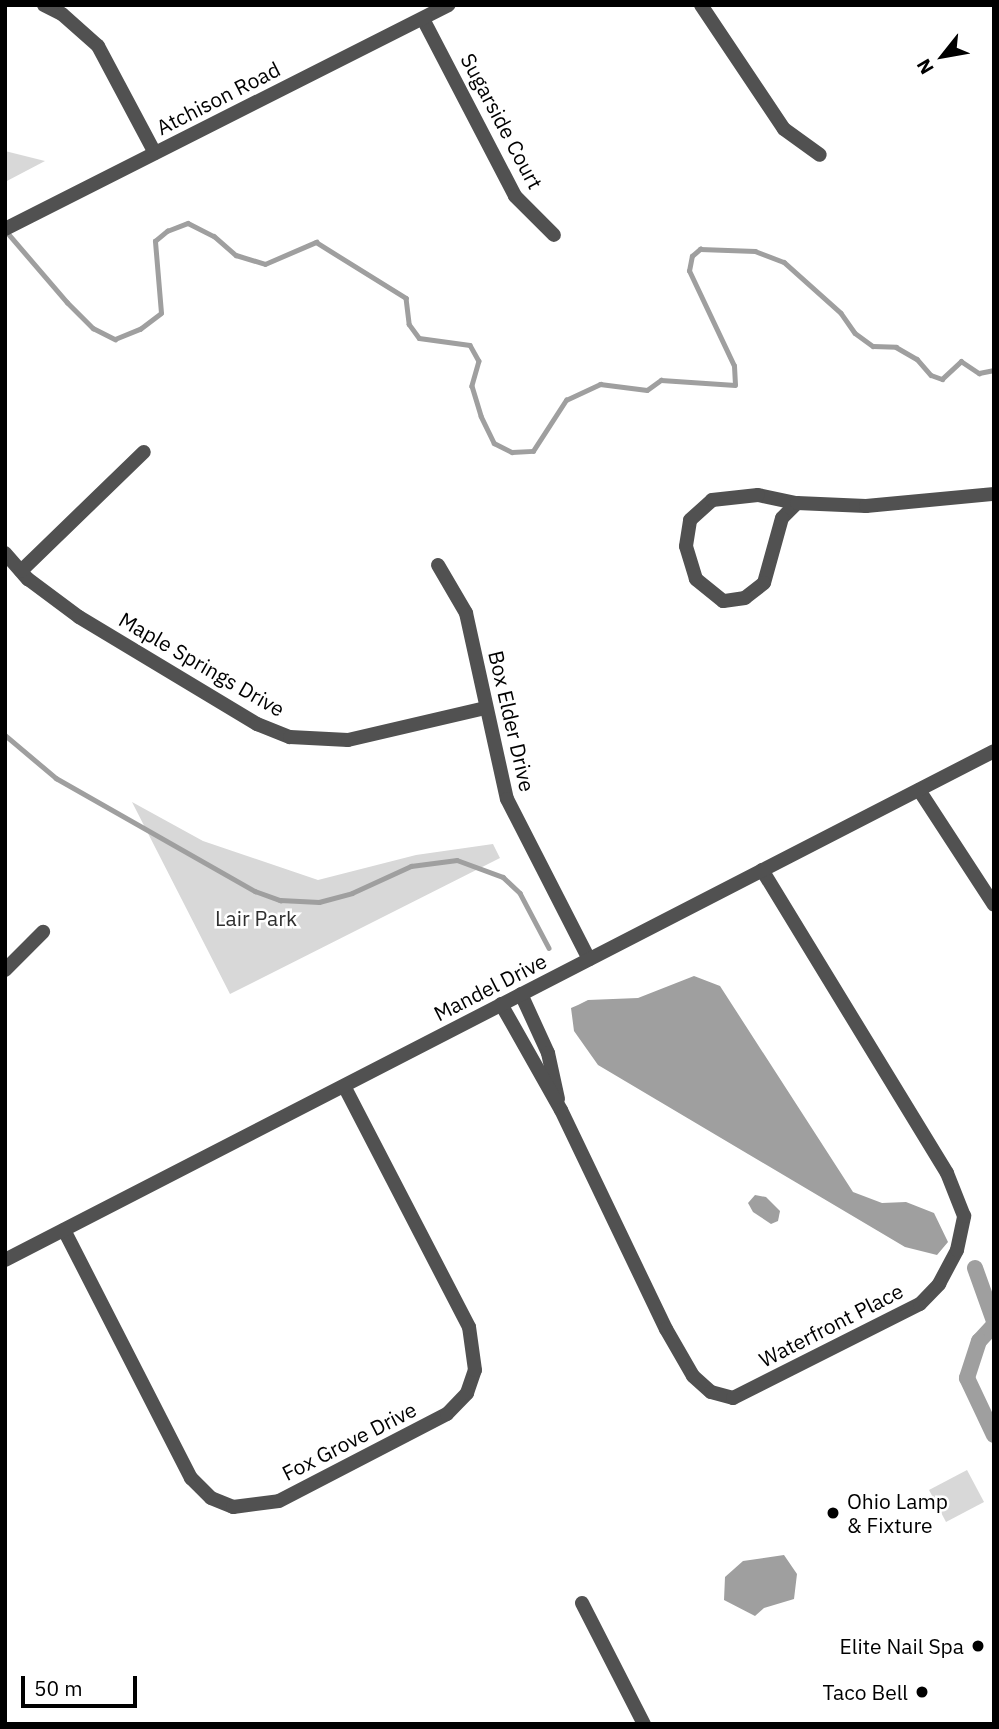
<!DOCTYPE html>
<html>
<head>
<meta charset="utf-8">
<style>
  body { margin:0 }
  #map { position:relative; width:999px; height:1729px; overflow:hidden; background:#fff; font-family:"IBM Plex Sans",sans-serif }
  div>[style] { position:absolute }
  .green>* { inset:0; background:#d8d8d8 }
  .water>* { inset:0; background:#9f9f9f }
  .stream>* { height:4.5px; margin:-2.25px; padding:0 2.25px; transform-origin:2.25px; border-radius:2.25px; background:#9f9f9f }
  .canal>* { height:16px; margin:-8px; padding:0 8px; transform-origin:8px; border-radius:8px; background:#9f9f9f }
  .minor>* { height:14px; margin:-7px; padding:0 7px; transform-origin:7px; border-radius:7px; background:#515151 }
  .dots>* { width:19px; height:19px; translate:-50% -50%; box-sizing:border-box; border:4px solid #fff; border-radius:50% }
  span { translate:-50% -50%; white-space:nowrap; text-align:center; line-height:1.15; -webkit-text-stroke:5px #fff; paint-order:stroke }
  .street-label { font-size:21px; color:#000 }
  .park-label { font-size:21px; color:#2f2f2f }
  .poi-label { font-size:21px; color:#000 }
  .left { translate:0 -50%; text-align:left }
  .right { translate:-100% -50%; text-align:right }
  .frame { position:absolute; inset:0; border:7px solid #000; pointer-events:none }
  .north { position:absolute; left:908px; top:21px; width:70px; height:70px; -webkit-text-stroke:5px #fff; paint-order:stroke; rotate:239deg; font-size:19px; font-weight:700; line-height:28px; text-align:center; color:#000 }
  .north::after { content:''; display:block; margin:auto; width:24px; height:32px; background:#000; clip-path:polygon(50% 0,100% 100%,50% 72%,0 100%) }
  .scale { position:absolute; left:21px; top:1676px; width:116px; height:32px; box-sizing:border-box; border:4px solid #000; border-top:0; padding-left:9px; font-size:21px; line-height:24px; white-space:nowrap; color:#000; -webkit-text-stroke:5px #fff; paint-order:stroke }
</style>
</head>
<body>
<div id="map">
  <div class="green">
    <div style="clip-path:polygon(5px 151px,45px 161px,5px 182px)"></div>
    <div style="clip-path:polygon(132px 802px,203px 841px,318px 880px,416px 855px,493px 844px,500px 858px,230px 994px)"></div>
    <div style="clip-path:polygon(967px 1470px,984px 1502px,946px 1522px,929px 1490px)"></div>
  </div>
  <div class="water">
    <div style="clip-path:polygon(694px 976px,720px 986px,853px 1192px,882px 1203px,906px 1202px,934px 1213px,948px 1242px,937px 1255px,905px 1247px,598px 1065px,574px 1031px,571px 1008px,578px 1005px,588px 1000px,638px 998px)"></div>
    <div style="clip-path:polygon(755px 1195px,766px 1197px,780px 1211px,778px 1221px,771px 1224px,753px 1212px,748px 1203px)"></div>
    <div style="clip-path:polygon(784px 1555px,797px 1574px,794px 1599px,764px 1608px,755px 1616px,724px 1600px,725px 1577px,743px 1561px)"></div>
  </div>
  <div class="stream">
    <div style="left:6px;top:231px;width:94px;rotate:49.3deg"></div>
    <div style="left:67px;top:302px;width:37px;rotate:45deg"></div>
    <div style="left:93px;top:328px;width:25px;rotate:27deg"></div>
    <div style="left:115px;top:339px;width:27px;rotate:-22deg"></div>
    <div style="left:140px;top:329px;width:26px;rotate:-37deg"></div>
    <div style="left:161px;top:313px;width:72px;rotate:-94.8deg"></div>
    <div style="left:155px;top:241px;width:16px;rotate:-40deg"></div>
    <div style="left:167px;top:231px;width:22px;rotate:-21deg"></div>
    <div style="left:188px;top:223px;width:29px;rotate:27deg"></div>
    <div style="left:214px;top:236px;width:29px;rotate:41deg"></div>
    <div style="left:236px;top:255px;width:30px;rotate:17deg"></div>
    <div style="left:265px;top:264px;width:56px;rotate:-23.3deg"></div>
    <div style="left:316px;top:242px;width:106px;rotate:31.9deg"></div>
    <div style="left:406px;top:298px;width:26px;rotate:83deg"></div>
    <div style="left:409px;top:324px;width:17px;rotate:54deg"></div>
    <div style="left:419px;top:338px;width:51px;rotate:7.8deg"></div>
    <div style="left:470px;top:345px;width:18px;rotate:61deg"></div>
    <div style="left:479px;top:361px;width:26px;rotate:106deg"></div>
    <div style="left:472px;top:386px;width:31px;rotate:73deg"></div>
    <div style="left:481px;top:416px;width:30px;rotate:64deg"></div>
    <div style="left:494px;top:443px;width:20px;rotate:27deg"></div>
    <div style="left:512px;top:452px;width:21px;rotate:-3deg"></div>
    <div style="left:533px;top:451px;width:61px;rotate:-57.1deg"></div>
    <div style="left:566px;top:400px;width:38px;rotate:-25deg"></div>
    <div style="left:600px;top:384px;width:47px;rotate:7.3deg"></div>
    <div style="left:647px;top:390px;width:17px;rotate:-36deg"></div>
    <div style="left:661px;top:380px;width:74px;rotate:3.9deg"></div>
    <div style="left:735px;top:385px;width:19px;rotate:-93deg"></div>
    <div style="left:734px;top:366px;width:105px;rotate:-115.3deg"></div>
    <div style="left:689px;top:271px;width:15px;rotate:-79deg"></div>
    <div style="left:692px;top:256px;width:11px;rotate:-41deg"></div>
    <div style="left:700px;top:249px;width:55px;rotate:2.1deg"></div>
    <div style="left:755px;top:251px;width:31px;rotate:21deg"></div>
    <div style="left:784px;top:262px;width:76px;rotate:41.8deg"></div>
    <div style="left:841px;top:313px;width:24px;rotate:55deg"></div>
    <div style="left:855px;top:333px;width:22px;rotate:36deg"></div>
    <div style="left:873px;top:346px;width:23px;rotate:2deg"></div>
    <div style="left:896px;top:347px;width:24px;rotate:30deg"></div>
    <div style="left:917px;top:359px;width:21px;rotate:49deg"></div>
    <div style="left:931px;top:375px;width:12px;rotate:20deg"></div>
    <div style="left:942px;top:379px;width:26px;rotate:-43deg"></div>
    <div style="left:961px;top:361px;width:22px;rotate:34deg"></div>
    <div style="left:979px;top:373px;width:15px;rotate:-11deg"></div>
    <div style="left:5px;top:735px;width:67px;rotate:40.1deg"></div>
    <div style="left:56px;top:778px;width:229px;rotate:29.6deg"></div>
    <div style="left:255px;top:891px;width:27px;rotate:20deg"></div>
    <div style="left:280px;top:900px;width:39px;rotate:3deg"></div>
    <div style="left:319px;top:902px;width:34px;rotate:-15deg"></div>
    <div style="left:352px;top:893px;width:65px;rotate:-24.6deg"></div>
    <div style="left:411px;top:866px;width:46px;rotate:-7.4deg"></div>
    <div style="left:457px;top:860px;width:49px;rotate:20.3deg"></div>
    <div style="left:503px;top:877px;width:23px;rotate:43deg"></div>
    <div style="left:520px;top:893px;width:62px;rotate:62.2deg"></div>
  </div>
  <div class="canal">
    <div style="left:975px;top:1268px;width:56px;rotate:70.3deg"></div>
    <div style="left:994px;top:1325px;width:22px;rotate:133deg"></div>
    <div style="left:979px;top:1341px;width:39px;rotate:108deg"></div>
    <div style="left:967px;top:1378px;width:63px;rotate:64.7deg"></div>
  </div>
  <div class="minor">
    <div style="left:44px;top:5px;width:20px;rotate:27deg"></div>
    <div style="left:62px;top:14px;width:48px;rotate:41.6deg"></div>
    <div style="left:98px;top:46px;width:121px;rotate:62deg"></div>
    <div style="left:701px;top:5px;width:149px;rotate:56.2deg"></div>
    <div style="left:784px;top:129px;width:44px;rotate:35.8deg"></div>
    <div style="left:423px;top:19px;width:199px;rotate:62.5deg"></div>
    <div style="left:515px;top:196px;width:55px;rotate:45deg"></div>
    <div style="left:5px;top:229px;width:497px;rotate:-26.8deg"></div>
    <div style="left:758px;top:495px;width:40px;rotate:12deg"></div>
    <div style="left:797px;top:503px;width:21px;rotate:135deg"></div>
    <div style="left:782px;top:518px;width:67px;rotate:105.5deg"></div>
    <div style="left:764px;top:583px;width:24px;rotate:142deg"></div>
    <div style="left:745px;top:598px;width:22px;rotate:172deg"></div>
    <div style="left:723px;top:601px;width:35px;rotate:-141deg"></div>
    <div style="left:696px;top:579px;width:34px;rotate:-107deg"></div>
    <div style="left:686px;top:546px;width:26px;rotate:-81deg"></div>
    <div style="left:690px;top:520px;width:30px;rotate:-42deg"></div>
    <div style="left:712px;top:500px;width:46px;rotate:-6.2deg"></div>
    <div style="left:797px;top:503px;width:69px;rotate:2.5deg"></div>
    <div style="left:866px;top:506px;width:129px;rotate:-5.4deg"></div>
    <div style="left:5px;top:553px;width:35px;rotate:49deg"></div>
    <div style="left:28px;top:579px;width:64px;rotate:36.7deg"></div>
    <div style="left:79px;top:617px;width:208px;rotate:31deg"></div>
    <div style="left:257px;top:724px;width:35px;rotate:22deg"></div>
    <div style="left:290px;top:737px;width:58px;rotate:3deg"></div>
    <div style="left:348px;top:740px;width:141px;rotate:-13.1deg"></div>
    <div style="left:438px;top:565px;width:56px;rotate:59.7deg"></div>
    <div style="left:466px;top:613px;width:190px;rotate:77.6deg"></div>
    <div style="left:507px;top:799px;width:180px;rotate:62.9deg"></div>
    <div style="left:21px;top:571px;width:171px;rotate:-44.1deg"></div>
    <div style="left:919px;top:790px;width:137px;rotate:56.9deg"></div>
    <div style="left:5px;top:970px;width:54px;rotate:-45deg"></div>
    <div style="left:521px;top:994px;width:65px;rotate:65.4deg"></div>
    <div style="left:548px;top:1053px;width:47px;rotate:77.7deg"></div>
    <div style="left:501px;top:1004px;width:122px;rotate:60.5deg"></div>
    <div style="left:561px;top:1110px;width:243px;rotate:64.4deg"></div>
    <div style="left:666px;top:1329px;width:54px;rotate:60.1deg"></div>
    <div style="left:693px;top:1376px;width:24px;rotate:42deg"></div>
    <div style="left:711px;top:1392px;width:23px;rotate:15deg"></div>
    <div style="left:733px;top:1398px;width:209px;rotate:-26.7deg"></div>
    <div style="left:920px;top:1304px;width:28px;rotate:-46deg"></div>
    <div style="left:939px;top:1284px;width:38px;rotate:-62deg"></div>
    <div style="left:957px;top:1250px;width:35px;rotate:-78deg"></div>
    <div style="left:964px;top:1216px;width:46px;rotate:-111.6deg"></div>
    <div style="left:947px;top:1173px;width:355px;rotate:-121.4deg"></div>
    <div style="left:64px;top:1230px;width:279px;rotate:62.9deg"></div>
    <div style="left:191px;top:1478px;width:28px;rotate:45deg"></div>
    <div style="left:211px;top:1498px;width:24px;rotate:22deg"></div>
    <div style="left:233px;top:1507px;width:46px;rotate:-7.4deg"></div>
    <div style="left:279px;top:1501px;width:189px;rotate:-27.4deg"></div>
    <div style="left:447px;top:1414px;width:29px;rotate:-46deg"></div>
    <div style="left:467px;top:1393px;width:24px;rotate:-71deg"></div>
    <div style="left:475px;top:1370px;width:43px;rotate:-97.9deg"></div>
    <div style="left:469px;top:1327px;width:271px;rotate:-117.4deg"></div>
    <div style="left:5px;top:1260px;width:1112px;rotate:-27.23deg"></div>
    <div style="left:582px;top:1603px;width:136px;rotate:62.9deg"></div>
  </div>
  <div class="dots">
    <div style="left:833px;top:1513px;background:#000"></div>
    <div style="left:978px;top:1646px;background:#000"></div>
    <div style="left:922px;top:1692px;background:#000"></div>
  </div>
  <div class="street-label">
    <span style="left:218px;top:98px;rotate:-27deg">Atchison Road</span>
    <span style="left:502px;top:121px;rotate:62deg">Sugarside Court</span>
    <span style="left:202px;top:664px;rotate:30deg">Maple Springs Drive</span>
    <span style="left:512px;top:721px;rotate:77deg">Box Elder Drive</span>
    <span style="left:490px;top:987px;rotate:-27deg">Mandel Drive</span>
    <span style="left:831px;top:1325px;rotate:-27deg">Waterfront Place</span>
    <span style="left:349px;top:1441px;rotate:-27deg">Fox Grove Drive</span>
  </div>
  <div class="park-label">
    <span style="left:256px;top:918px">Lair Park</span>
  </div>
  <div class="poi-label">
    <span class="left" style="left:847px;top:1513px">Ohio Lamp<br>&amp; Fixture</span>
    <span class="right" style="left:964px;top:1646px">Elite Nail Spa</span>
    <span class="right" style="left:908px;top:1692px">Taco Bell</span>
  </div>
  <div class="frame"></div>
  <div class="north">N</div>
  <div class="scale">50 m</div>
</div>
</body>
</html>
